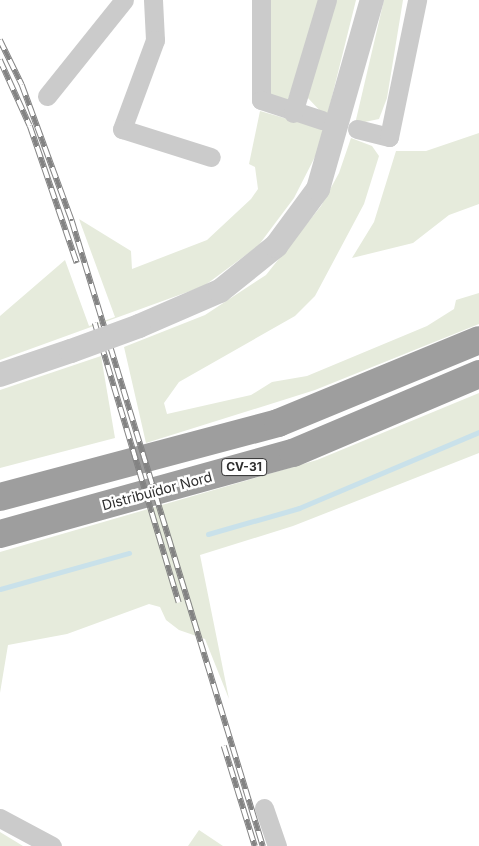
<!DOCTYPE html>
<html>
<head>
<meta charset="utf-8">
<style>
  body { margin:0 }
  #map { position:relative; width:479px; height:846px; overflow:hidden; background:#fff; font-family:Inter,sans-serif }
  div>[style] { position:absolute }
  .green>* { inset:0; background:#e6ebdc }
  .stream>* { height:5px; margin:-2.5px; padding:0 2.5px; transform-origin:2.5px; border-radius:2.5px; background:#c9e1ea }
  .minor>* { height:19px; margin:-9.5px; padding:0 9.5px; transform-origin:9.5px; border-radius:9.5px; background:#cbcbcb }
  .tertiary>* { height:24px; margin:-12px; padding:0 12px; transform-origin:12px; border-radius:12px; background:#cbcbcb }
  .trunk>* { height:28px; margin:-14px; padding:0 14px; transform-origin:14px; border-radius:14px; background:#9e9e9e }
  .rail>* { height:5.5px; margin-top:-2.75px; transform-origin:0; background:repeating-linear-gradient(90deg,#fff 0 11px,#838383 0 22px); box-sizing:border-box; border-block:1px solid #838383 }
  .tertiary-bridge>* { height:24px; margin:-12px; padding:0 12px; transform-origin:12px; border-radius:12px; background:#cbcbcb }
  span { translate:-50% -50%; white-space:nowrap; text-align:center; line-height:1.15; -webkit-text-stroke:5px #fff; paint-order:stroke }
  .shield-label span { padding:1px 4px; background:#fff; border:1px solid; border-radius:4px; -webkit-text-stroke-width:0 }
  .shield-label { font-size:12px; color:#2e2e2e; font-weight:700 }
  .street-label { font-size:14px; color:#2e2e2e }
</style>
</head>
<body>
<div id="map">
  <div class="green">
    <div style="clip-path:polygon(263px 0,323px 0,287px 102px,268px 96px)"></div>
    <div style="clip-path:polygon(333px 0,356px 0,319px 149px,294px 198px,258px 246px,204px 286px,0 360px,0 316px,65px 260px,89px 326px,115px 317px,79px 219px,131px 251px,132px 269px,207px 240px,251px 199px,258px 189px,255px 167px,249px 164px,260px 111px,322px 129px,324px 115px,307px 97px)"></div>
    <div style="clip-path:polygon(384px 0,403px 0,387px 98px,379px 119px,355px 124px)"></div>
    <div style="clip-path:polygon(479px 133px,479px 204px,449px 215px,413px 243px,352px 258px,374px 222px,396px 151px,426px 151px)"></div>
    <div style="clip-path:polygon(351px 138px,372px 146px,379px 156px,364px 204px,315px 296px,295px 316px,179px 382px,164px 403px,167px 414px,251px 395px,272px 382px,307px 376px,427px 326px,454px 309px,456px 300px,479px 293px,479px 324px,315px 390px,146px 443px,124px 347px,205px 315px,266px 275px,321px 206px,339px 173px)"></div>
    <div style="clip-path:polygon(101px 356px,115px 438px,0 468px,0 390px)"></div>
    <div style="clip-path:polygon(479px 393px,479px 453px,293px 526px,200px 555px,229px 699px,205px 639px,179px 630px,166px 620px,160px 607px,149px 604px,67px 634px,8px 645px,0 693px,0 552px,317px 460px)"></div>
    <div style="clip-path:polygon(199px 830px,223px 846px,188px 846px)"></div>
    <div style="clip-path:polygon(0 832px,23px 846px,0 846px)"></div>
  </div>
  <div class="stream">
    <div style="left:208px;top:534px;width:95px;rotate:-15.9deg"></div>
    <div style="left:299px;top:508px;width:195px;rotate:-22.9deg"></div>
    <div style="left:0;top:589px;width:134px;rotate:-15.6deg"></div>
  </div>
  <div class="minor">
    <div style="left:153px;top:0;width:40px;rotate:87.1deg"></div>
    <div style="left:155px;top:40px;width:95px;rotate:110.3deg"></div>
    <div style="left:122px;top:129px;width:93px;rotate:17.5deg"></div>
    <div style="left:261px;top:0;width:100px;rotate:90deg"></div>
    <div style="left:261px;top:100px;width:64px;rotate:18.2deg"></div>
    <div style="left:47px;top:96px;width:123px;rotate:-51.3deg"></div>
    <div style="left:293px;top:113px;width:118px;rotate:-73.3deg"></div>
    <div style="left:357px;top:129px;width:33px;rotate:14deg"></div>
    <div style="left:389px;top:137px;width:140px;rotate:-78.4deg"></div>
    <div style="left:264px;top:808px;width:40px;rotate:71.1deg"></div>
    <div style="left:0;top:818px;width:59px;rotate:28.3deg"></div>
  </div>
  <div class="tertiary">
    <div style="left:139px;top:326px;width:88px;rotate:-23.4deg"></div>
    <div style="left:220px;top:291px;width:72px;rotate:-38.8deg"></div>
    <div style="left:276px;top:246px;width:71px;rotate:-53.6deg"></div>
    <div style="left:318px;top:189px;width:197px;rotate:-74.1deg"></div>
    <div style="left:0;top:375px;width:75px;rotate:-18.7deg"></div>
  </div>
  <div class="trunk">
    <div style="left:0;top:497px;width:288px;rotate:-14.9deg"></div>
    <div style="left:278px;top:423px;width:217px;rotate:-22.4deg"></div>
    <div style="left:0;top:534px;width:304px;rotate:-15.5deg"></div>
    <div style="left:293px;top:453px;width:202px;rotate:-23deg"></div>
  </div>
  <div class="rail">
    <div style="left:0;top:40px;width:50px;rotate:63.9deg"></div>
    <div style="left:22px;top:85px;width:145px;rotate:69.8deg"></div>
    <div style="left:72px;top:221px;width:654px;rotate:73.01deg"></div>
    <div style="left:0;top:60px;width:72px;rotate:65.6deg"></div>
    <div style="left:30px;top:126px;width:145px;rotate:71.1deg"></div>
    <div style="left:95px;top:323px;width:292px;rotate:73.3deg"></div>
    <div style="left:224px;top:746px;width:105px;rotate:72.8deg"></div>
  </div>
  <div class="tertiary-bridge">
    <div style="left:71px;top:351px;width:72px;rotate:-20.2deg"></div>
  </div>
  <div class="shield-label">
    <span style="left:244px;top:467px">CV-31</span>
  </div>
  <div class="street-label">
    <span style="left:157px;top:491px;rotate:-15deg">Distribuïdor Nord</span>
  </div>
</div>
</body>
</html>
